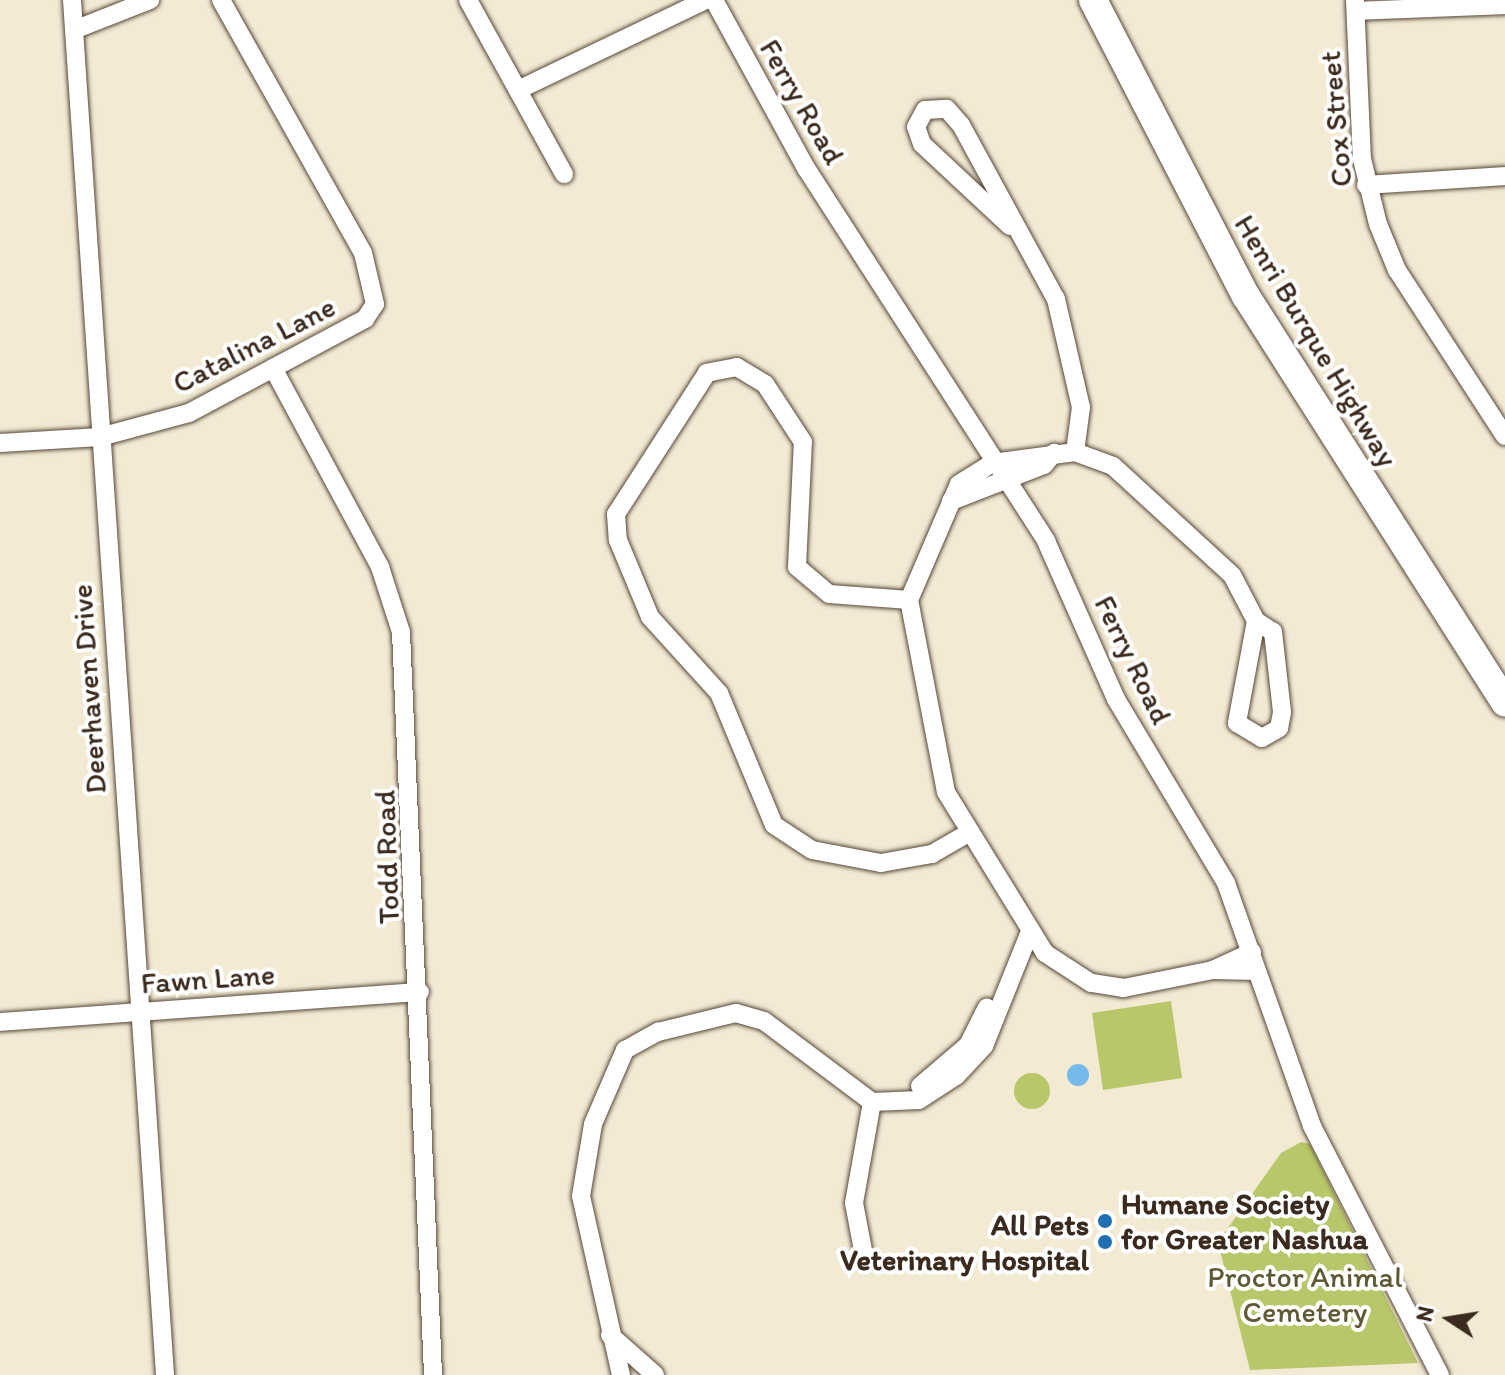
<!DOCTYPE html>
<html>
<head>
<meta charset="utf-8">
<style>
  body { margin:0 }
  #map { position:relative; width:1505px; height:1375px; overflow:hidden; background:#f2ead3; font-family:Itim,sans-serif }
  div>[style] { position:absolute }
  .green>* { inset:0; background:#b8c76a }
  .round { border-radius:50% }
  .water>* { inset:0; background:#76b9eb }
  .roads { filter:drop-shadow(0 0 2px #564739) drop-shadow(0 0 2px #564739) }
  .minor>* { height:18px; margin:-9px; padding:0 9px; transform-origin:9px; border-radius:9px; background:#fff }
  .primary>* { height:28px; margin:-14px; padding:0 14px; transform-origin:14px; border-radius:14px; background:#fff }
  .dots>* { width:22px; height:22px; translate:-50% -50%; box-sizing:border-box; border:4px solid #fff; border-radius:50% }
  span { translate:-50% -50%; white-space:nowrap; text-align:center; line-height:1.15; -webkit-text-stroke:8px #fff; paint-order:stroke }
  .street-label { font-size:30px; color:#3b2a1e }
  .poi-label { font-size:30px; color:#3b2a1e; font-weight:700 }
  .left { translate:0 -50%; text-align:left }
  .right { translate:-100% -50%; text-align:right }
  .park-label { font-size:30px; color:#605935 }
  .north { position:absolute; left:1409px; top:1279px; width:80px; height:80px; -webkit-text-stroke:6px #fff; paint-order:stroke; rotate:282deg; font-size:22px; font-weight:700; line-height:32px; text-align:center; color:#3b2a1e }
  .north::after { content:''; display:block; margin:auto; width:28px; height:36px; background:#3b2a1e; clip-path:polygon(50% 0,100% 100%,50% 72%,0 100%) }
</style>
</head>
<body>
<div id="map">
  <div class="green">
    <div style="clip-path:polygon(1171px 1001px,1182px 1078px,1103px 1090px,1092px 1013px)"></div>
    <div class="round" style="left:1014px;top:1073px;width:36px;height:36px"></div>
    <div style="clip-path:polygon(1301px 1142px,1310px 1144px,1418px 1363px,1250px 1370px,1218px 1242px,1281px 1153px)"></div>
  </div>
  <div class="water">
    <div class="round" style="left:1067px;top:1064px;width:22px;height:22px"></div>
  </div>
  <div class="roads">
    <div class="minor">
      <div style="left:72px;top:0;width:1378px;rotate:86.13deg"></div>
      <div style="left:468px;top:0;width:199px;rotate:61.1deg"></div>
      <div style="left:714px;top:0;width:192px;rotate:61.3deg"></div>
      <div style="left:806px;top:168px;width:444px;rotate:57.2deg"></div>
      <div style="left:1046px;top:541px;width:173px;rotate:66.1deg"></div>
      <div style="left:1116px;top:699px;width:214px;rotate:59.1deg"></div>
      <div style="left:1226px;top:883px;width:258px;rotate:70.5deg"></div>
      <div style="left:1312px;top:1126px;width:280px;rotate:62.8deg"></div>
      <div style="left:1355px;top:0;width:159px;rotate:87.5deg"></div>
      <div style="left:1362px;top:159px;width:67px;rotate:76.2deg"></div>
      <div style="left:1378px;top:224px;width:50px;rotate:67.6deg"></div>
      <div style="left:1397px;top:270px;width:198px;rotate:57deg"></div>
      <div style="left:1356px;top:11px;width:149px;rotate:-2.3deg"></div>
      <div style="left:74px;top:30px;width:82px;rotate:-21.5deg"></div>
      <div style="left:518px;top:90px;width:208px;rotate:-25.6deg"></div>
      <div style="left:1366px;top:185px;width:139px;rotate:-3.7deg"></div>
      <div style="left:1010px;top:226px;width:120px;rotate:-137deg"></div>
      <div style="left:922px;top:144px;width:18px;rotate:-109deg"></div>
      <div style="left:916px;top:127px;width:19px;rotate:-62deg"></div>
      <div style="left:925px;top:110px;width:22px;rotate:-3deg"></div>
      <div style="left:947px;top:109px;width:21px;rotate:49deg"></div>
      <div style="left:961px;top:125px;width:198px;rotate:61.4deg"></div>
      <div style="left:1056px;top:299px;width:111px;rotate:77deg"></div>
      <div style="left:1081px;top:407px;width:45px;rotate:97.6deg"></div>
      <div style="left:273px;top:368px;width:226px;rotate:61.7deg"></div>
      <div style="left:380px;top:567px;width:68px;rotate:72.1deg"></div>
      <div style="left:401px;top:632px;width:744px;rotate:87.53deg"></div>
      <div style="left:0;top:443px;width:100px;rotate:-3.4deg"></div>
      <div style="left:100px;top:437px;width:92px;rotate:-15.1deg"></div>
      <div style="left:189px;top:413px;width:200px;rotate:-28.1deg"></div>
      <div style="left:365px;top:319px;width:18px;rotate:-56deg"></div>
      <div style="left:375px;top:304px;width:52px;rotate:-103.2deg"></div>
      <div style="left:363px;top:253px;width:290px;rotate:-119.3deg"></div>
      <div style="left:951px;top:501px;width:100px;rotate:-21.2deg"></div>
      <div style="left:1044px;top:465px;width:16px;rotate:-50deg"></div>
      <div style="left:909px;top:600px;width:80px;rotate:-175.7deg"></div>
      <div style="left:829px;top:594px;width:42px;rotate:-139.8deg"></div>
      <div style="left:797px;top:567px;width:125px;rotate:-87.3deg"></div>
      <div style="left:803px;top:442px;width:69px;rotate:-123.2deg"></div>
      <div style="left:765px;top:384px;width:33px;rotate:-149deg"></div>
      <div style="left:737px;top:367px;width:31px;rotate:169deg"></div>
      <div style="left:707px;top:373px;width:168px;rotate:122.8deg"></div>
      <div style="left:616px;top:514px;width:26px;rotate:86deg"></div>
      <div style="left:618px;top:540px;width:83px;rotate:67.4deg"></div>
      <div style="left:650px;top:617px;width:103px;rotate:47.8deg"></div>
      <div style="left:719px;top:693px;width:143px;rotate:67.4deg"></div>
      <div style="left:774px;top:825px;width:45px;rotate:33.3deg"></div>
      <div style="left:812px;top:850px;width:70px;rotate:10.7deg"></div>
      <div style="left:881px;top:863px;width:52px;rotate:-10deg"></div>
      <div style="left:932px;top:854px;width:39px;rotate:-30deg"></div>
      <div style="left:1252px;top:952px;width:43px;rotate:155.2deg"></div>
      <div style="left:1213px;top:970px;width:91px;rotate:168.6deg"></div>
      <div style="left:1124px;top:988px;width:33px;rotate:-171deg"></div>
      <div style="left:1091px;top:983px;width:55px;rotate:-146.9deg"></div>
      <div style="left:1045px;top:953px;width:189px;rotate:-121.6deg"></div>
      <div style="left:946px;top:792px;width:196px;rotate:-100.9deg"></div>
      <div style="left:909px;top:600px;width:126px;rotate:-66.7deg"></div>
      <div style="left:959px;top:484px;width:39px;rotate:-32deg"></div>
      <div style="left:992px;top:463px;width:84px;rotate:-7.5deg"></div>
      <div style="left:1075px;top:452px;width:40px;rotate:20.2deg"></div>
      <div style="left:1113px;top:466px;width:161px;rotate:42.5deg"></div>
      <div style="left:1232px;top:575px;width:52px;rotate:62.4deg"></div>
      <div style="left:1256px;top:621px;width:104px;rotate:100.6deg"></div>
      <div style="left:1237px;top:723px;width:29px;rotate:31deg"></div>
      <div style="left:1262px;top:738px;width:20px;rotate:-30deg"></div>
      <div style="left:1279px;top:728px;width:16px;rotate:-79deg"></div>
      <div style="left:1282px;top:712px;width:81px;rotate:-96.4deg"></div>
      <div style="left:1273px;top:632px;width:20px;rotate:-147deg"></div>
      <div style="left:1213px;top:970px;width:43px;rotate:1.3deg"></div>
      <div style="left:0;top:1022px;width:421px;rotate:-4.1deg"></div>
      <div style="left:920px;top:1086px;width:63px;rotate:-40.5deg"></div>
      <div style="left:968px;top:1045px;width:42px;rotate:-63.4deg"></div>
      <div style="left:865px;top:1261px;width:59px;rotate:-100.7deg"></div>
      <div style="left:854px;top:1203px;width:103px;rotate:-79.9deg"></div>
      <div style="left:610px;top:1335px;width:60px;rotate:41.6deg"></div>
      <div style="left:621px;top:1375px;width:183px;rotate:-102.6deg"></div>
      <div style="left:581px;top:1196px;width:73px;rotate:-80.5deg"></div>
      <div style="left:593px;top:1124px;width:81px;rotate:-66.6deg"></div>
      <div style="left:625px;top:1050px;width:38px;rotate:-29deg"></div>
      <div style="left:658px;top:1032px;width:80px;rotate:-13.7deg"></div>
      <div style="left:736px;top:1013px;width:29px;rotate:16deg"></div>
      <div style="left:764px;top:1021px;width:135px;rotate:36.9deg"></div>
      <div style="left:872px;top:1102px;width:47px;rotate:-2.4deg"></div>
      <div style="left:919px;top:1100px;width:44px;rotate:-33deg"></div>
      <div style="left:956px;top:1076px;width:41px;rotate:-47deg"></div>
      <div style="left:984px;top:1046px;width:121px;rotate:-68.1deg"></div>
    </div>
    <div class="primary">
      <div style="left:1093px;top:0;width:333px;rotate:62.7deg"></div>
      <div style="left:1246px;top:296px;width:482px;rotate:57.5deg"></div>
    </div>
  </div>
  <div class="dots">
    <div style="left:1105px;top:1221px;background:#1f6fb2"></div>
    <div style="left:1105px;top:1242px;background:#1f6fb2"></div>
  </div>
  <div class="street-label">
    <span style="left:802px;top:102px;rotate:60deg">Ferry Road</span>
    <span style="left:1336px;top:119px;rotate:-95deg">Cox Street</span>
    <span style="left:1316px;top:341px;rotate:59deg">Henri Burque Highway</span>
    <span style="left:254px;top:345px;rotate:-27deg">Catalina Lane</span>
    <span style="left:1133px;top:660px;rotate:64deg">Ferry Road</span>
    <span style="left:89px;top:689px;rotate:-94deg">Deerhaven Drive</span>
    <span style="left:387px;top:857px;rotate:-92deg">Todd Road</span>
    <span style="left:208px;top:979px;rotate:-4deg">Fawn Lane</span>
  </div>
  <div class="poi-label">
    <span class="left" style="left:1121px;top:1221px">Humane Society<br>for Greater Nashua</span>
    <span class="right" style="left:1089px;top:1242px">All Pets<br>Veterinary Hospital</span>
  </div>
  <div class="park-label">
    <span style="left:1305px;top:1294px">Proctor Animal<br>Cemetery</span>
  </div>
  <div class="north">N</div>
</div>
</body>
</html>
